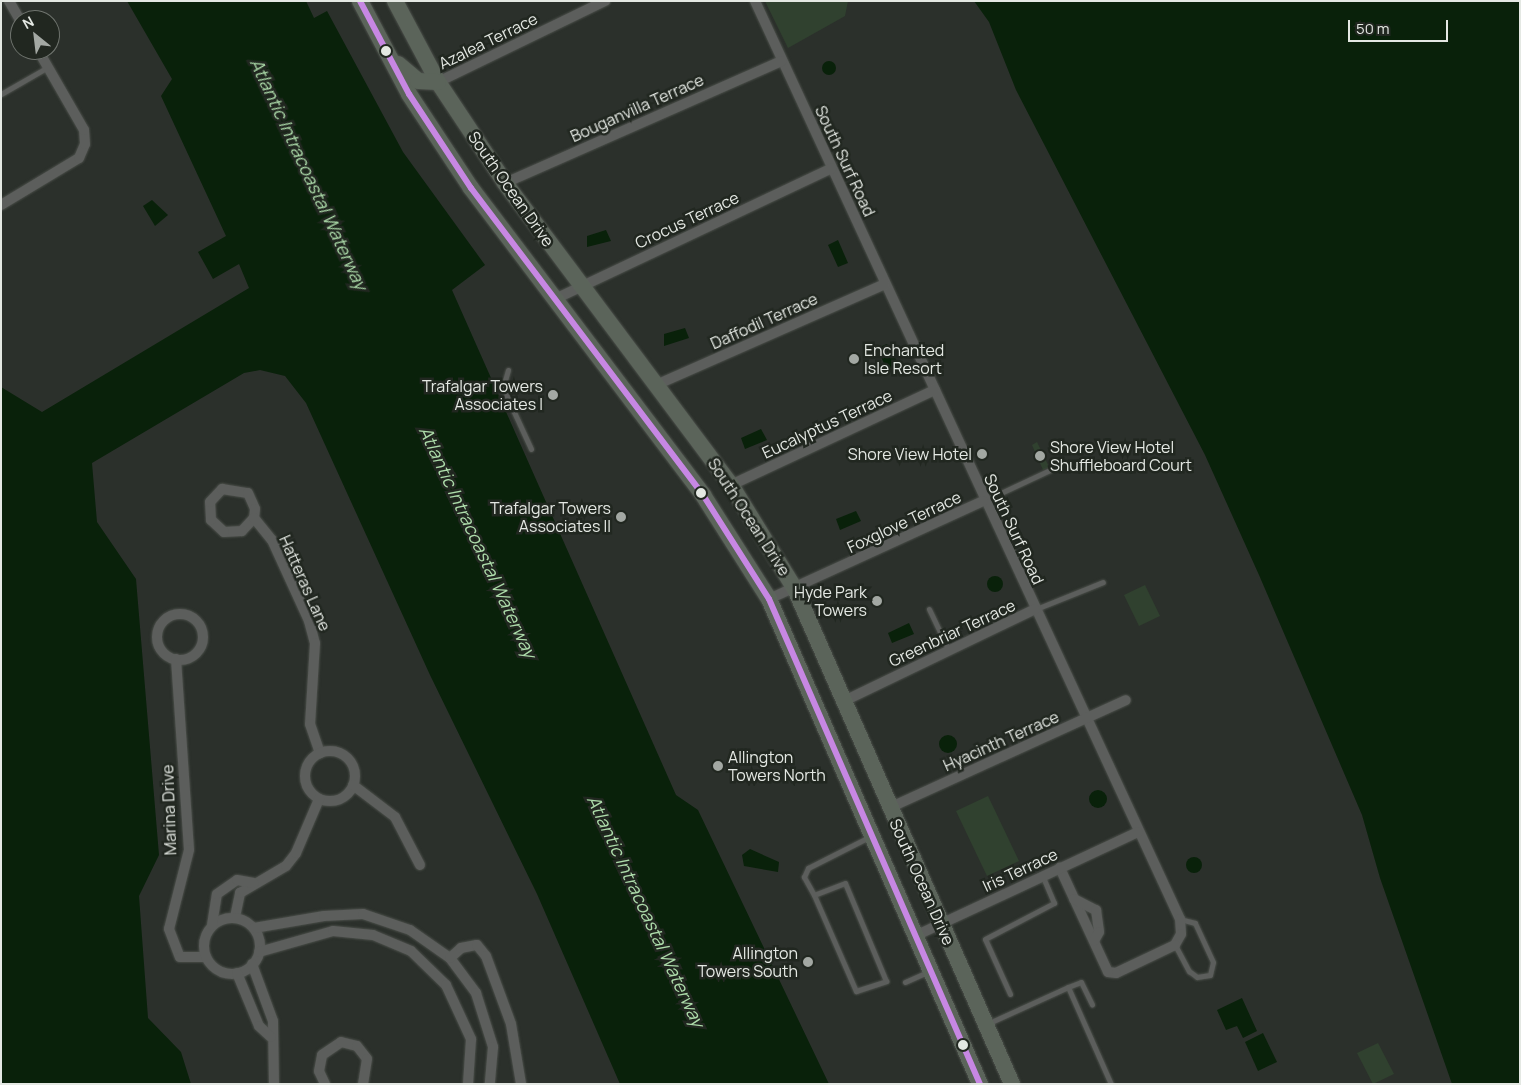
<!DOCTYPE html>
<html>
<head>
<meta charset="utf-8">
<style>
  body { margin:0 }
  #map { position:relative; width:1521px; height:1085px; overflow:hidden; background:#2b302b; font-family:Manrope,sans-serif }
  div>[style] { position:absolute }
  .green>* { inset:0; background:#30412f }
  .water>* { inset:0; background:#09210a }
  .round { border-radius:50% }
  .roads { filter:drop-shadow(0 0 1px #4a4e49) drop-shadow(0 0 1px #4a4e49) }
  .service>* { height:5px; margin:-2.5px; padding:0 2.5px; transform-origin:2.5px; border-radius:2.5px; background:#5c5e5c }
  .minor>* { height:10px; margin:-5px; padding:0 5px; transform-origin:5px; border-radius:5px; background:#5c5e5c }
  .minor>.ring { margin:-5px; padding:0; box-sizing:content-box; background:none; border:10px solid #5c5e5c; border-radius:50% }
  .primary>* { height:16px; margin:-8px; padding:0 8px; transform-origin:8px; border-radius:8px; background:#5b645a }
  .bus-1>* { height:6px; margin:-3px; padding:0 3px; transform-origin:3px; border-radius:3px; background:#c787e3 }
  .dots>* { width:14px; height:14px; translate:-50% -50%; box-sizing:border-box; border:2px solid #212720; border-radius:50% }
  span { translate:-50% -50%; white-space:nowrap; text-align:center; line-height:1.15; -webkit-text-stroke:5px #212720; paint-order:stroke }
  .street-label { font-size:16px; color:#e4e8e3 }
  .poi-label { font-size:16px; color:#e4e8e3 }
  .left { translate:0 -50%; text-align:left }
  .right { translate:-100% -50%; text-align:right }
  .water-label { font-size:18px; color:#addcaa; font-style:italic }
  .frame { position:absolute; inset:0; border:2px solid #e4e8e3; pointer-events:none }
  .north { position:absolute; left:10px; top:10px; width:50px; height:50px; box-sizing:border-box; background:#212720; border:1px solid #6f746e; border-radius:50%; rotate:331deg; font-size:14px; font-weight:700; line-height:20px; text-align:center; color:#e4e8e3 }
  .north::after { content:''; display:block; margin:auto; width:18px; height:22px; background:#a3a8a3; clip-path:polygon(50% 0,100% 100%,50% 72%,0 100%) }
  .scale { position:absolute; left:1348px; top:20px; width:100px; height:22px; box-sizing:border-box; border:2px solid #e4e8e3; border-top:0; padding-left:6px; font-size:15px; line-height:18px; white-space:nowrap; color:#e4e8e3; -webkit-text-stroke:4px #212720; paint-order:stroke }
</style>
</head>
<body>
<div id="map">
  <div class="green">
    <div style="clip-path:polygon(765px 1px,848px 1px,845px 16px,788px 48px)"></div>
    <div style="clip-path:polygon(1037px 442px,1049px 467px,1043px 470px,1032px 445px)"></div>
    <div style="clip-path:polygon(1145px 585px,1160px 616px,1139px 626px,1124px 595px)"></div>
    <div style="clip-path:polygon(988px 796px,1019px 861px,987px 876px,956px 811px)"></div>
    <div style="clip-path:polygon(1378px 1043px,1394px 1074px,1373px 1084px,1357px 1053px)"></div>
  </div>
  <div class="water">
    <div style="clip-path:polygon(127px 1px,306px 1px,314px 18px,327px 11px,403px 152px,485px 265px,452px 290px,676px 795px,698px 810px,829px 1084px,620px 1084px,537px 894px,430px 675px,306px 403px,285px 376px,260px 370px,244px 373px,92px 463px,97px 522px,136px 579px,159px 855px,139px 896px,148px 1018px,181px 1052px,191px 1084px,1px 1084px,1px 387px,42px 412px,249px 288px,239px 264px,213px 279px,198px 252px,226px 236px,161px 96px,172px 79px)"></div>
    <div style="clip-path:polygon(974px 1px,1520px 1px,1520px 1084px,1452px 1084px,1380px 878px,1362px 815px,1259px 575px,1205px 455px,1016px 90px,989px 22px)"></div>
    <div class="round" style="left:822px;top:61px;width:14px;height:14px"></div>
    <div style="clip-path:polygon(152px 200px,168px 215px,155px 226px,143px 206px)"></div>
    <div style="clip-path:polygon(606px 230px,611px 241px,587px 247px,587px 236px)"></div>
    <div style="clip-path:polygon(838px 240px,848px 263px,838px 267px,828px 245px)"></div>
    <div style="clip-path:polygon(685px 328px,689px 338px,664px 346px,664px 334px)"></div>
    <div style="clip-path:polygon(887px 344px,898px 363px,887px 370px,877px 348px)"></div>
    <div style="clip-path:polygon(761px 429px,767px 440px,745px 449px,741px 438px)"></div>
    <div style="clip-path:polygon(856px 511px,861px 521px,840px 530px,836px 519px)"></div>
    <div class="round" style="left:987px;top:576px;width:16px;height:16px"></div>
    <div style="clip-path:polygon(909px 623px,914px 634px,892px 643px,888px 633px)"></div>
    <div class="round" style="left:939px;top:735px;width:18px;height:18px"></div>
    <div class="round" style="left:1089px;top:790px;width:18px;height:18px"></div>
    <div style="clip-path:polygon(750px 849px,779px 862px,778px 872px,744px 866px,742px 855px)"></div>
    <div class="round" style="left:1186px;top:857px;width:16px;height:16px"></div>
    <div style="clip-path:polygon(1242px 998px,1257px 1031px,1243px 1038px,1237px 1026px,1226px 1030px,1217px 1010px)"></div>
    <div style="clip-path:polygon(1263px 1033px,1277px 1062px,1258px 1071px,1245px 1042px)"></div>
  </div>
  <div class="roads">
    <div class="service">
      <div style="left:1px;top:94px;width:54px;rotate:-29.9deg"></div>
      <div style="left:508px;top:370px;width:19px;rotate:106deg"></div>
      <div style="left:503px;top:388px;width:67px;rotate:65.3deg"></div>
      <div style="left:986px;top:500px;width:71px;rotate:-25.1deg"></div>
      <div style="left:929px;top:609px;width:47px;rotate:64.5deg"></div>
      <div style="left:1036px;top:609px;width:72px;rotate:-21.9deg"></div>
      <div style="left:814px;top:895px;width:105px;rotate:66.4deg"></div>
      <div style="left:856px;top:991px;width:32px;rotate:-18deg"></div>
      <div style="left:886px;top:981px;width:106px;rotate:-112.7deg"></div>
      <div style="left:845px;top:883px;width:33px;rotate:159deg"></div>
      <div style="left:814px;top:895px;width:21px;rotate:-119deg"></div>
      <div style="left:804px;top:877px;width:10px;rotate:-66deg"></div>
      <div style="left:808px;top:868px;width:68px;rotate:-26.9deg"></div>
      <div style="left:1175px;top:945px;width:30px;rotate:62deg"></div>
      <div style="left:1189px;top:971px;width:10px;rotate:37deg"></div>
      <div style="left:1197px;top:977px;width:13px;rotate:-9deg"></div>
      <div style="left:1210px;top:975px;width:13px;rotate:-77deg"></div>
      <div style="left:1213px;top:962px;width:43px;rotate:-114.8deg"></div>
      <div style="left:1195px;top:923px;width:16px;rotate:-165deg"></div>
      <div style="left:905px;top:982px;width:24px;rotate:-24deg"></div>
      <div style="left:1068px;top:987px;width:14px;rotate:-21deg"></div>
      <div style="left:1081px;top:982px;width:25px;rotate:64deg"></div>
      <div style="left:1010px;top:994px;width:60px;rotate:-114.4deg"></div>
      <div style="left:985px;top:939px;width:78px;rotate:-27.6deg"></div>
      <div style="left:1054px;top:903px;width:28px;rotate:-113deg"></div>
      <div style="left:989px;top:1023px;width:87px;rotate:-24.5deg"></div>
      <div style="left:1068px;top:987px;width:106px;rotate:66.1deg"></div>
    </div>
    <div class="minor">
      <div style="left:9px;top:1px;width:22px;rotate:60deg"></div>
      <div style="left:755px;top:1px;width:1012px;rotate:65.16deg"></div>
      <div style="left:1180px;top:919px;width:15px;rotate:86deg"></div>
      <div style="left:1181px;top:934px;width:13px;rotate:119deg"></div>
      <div style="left:1175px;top:945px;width:65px;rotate:154.6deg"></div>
      <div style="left:1116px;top:973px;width:8px;rotate:-173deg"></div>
      <div style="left:1108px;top:972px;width:115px;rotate:-114.8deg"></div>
      <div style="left:438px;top:82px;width:186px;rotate:-25.9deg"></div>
      <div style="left:505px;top:183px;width:302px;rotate:-23.8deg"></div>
      <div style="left:1px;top:205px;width:91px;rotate:-31.1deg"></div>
      <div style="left:79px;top:158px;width:15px;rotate:-67deg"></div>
      <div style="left:85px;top:144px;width:14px;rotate:-94deg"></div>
      <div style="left:84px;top:130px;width:92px;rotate:-119.9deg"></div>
      <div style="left:555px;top:299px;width:306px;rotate:-25.3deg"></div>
      <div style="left:656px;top:385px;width:250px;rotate:-23.8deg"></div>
      <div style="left:731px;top:485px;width:225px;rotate:-25deg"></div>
      <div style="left:254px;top:518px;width:18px;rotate:133deg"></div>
      <div style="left:242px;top:531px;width:18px;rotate:177deg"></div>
      <div style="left:224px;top:532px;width:18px;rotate:-137deg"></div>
      <div style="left:211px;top:520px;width:18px;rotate:-93deg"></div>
      <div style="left:210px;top:502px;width:18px;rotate:-47deg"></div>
      <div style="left:222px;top:489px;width:26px;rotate:9deg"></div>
      <div style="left:248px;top:493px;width:17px;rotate:66deg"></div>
      <div style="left:255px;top:509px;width:9px;rotate:96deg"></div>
      <div style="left:254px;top:518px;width:28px;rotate:51deg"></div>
      <div style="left:272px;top:540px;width:89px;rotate:65.4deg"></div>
      <div style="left:309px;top:621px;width:23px;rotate:75deg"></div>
      <div style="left:315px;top:643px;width:81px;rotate:93.5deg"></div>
      <div style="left:310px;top:724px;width:31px;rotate:71deg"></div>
      <div style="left:769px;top:599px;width:235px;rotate:-24.6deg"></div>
      <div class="ring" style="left:157px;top:614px;width:36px;height:36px"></div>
      <div style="left:176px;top:659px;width:191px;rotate:86.1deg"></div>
      <div style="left:189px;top:850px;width:81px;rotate:104.2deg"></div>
      <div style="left:169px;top:929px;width:30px;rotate:69deg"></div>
      <div style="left:180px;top:957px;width:26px"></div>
      <div style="left:842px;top:702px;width:214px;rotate:-25.7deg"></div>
      <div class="ring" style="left:305px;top:751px;width:40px;height:40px"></div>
      <div style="left:353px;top:785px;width:53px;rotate:37.3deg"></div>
      <div style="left:395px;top:817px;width:54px;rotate:62.5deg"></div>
      <div style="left:889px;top:808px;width:260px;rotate:-24.5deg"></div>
      <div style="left:1074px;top:899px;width:25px;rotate:27deg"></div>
      <div style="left:1096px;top:910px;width:22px;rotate:82deg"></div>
      <div style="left:1099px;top:932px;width:10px;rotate:119deg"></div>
      <div style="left:235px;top:917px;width:25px;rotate:-78deg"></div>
      <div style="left:240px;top:893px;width:53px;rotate:-30.4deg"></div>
      <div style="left:286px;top:866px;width:16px;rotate:-52deg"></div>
      <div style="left:296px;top:853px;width:59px;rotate:-66.9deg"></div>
      <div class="ring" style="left:204px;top:918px;width:46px;height:46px"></div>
      <div style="left:212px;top:925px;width:31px;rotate:-81deg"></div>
      <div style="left:217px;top:894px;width:24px;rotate:-35deg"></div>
      <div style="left:237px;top:880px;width:17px;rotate:10deg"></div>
      <div style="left:254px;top:928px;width:71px;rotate:-9.7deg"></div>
      <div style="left:324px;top:916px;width:39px;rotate:-3deg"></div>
      <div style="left:363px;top:914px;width:50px;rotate:18.8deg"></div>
      <div style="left:410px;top:930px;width:49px;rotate:35deg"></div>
      <div style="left:450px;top:958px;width:44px;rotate:53.4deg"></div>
      <div style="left:476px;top:993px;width:57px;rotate:72.5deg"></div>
      <div style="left:493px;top:1047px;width:37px;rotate:95deg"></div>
      <div style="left:915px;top:936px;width:246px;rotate:-25deg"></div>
      <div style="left:259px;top:952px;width:77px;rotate:-15.8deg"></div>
      <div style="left:333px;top:931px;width:40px;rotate:5.7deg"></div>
      <div style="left:373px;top:935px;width:41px;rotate:22.8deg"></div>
      <div style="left:411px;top:951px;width:49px;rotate:44.2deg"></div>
      <div style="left:446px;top:985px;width:60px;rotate:65.2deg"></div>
      <div style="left:471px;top:1039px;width:45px;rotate:93.8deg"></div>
      <div style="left:450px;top:958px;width:15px;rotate:-42deg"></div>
      <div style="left:461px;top:948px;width:16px;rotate:-11deg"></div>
      <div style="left:477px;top:945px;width:14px;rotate:51deg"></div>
      <div style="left:486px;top:956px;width:72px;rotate:69.8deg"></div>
      <div style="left:511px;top:1024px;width:61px;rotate:80.5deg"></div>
      <div style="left:252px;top:964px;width:61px;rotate:69.8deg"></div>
      <div style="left:273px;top:1021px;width:63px;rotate:89.1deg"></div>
      <div style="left:237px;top:973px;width:57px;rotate:67.5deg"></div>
      <div style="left:259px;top:1026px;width:16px;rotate:43deg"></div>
      <div style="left:325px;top:1084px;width:14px;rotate:-115deg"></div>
      <div style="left:319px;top:1071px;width:16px;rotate:-79deg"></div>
      <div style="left:322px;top:1055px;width:23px;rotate:-34deg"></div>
      <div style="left:341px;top:1042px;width:16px;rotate:14deg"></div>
      <div style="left:357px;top:1046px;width:16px;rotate:52deg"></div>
      <div style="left:367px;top:1059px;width:25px;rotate:99deg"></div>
    </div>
    <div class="primary">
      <div style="left:360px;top:1px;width:105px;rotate:62.2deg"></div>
      <div style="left:409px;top:94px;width:113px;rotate:56.6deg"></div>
      <div style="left:471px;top:188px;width:385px;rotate:52.9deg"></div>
      <div style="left:703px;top:495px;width:123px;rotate:57.6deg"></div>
      <div style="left:769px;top:599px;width:529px;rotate:66.49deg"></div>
      <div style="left:395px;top:1px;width:92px;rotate:62deg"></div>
      <div style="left:438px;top:82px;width:121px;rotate:56.4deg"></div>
      <div style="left:505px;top:183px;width:377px;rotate:53.2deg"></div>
      <div style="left:731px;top:485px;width:122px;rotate:58.4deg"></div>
      <div style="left:795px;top:589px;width:540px;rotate:66.33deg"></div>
      <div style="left:398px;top:64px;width:26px;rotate:40deg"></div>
      <div style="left:418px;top:81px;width:20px;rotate:3deg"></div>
    </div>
  </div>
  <div class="bus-1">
    <div style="left:360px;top:1px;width:105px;rotate:62.2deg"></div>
    <div style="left:409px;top:94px;width:113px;rotate:56.6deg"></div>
    <div style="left:471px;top:188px;width:385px;rotate:52.9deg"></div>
    <div style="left:703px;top:495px;width:123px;rotate:57.6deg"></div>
    <div style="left:769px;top:599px;width:529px;rotate:66.49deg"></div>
  </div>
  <div class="dots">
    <div style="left:386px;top:51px;background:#e4e8e3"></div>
    <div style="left:854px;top:359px;background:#a3a8a3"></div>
    <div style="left:553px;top:395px;background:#a3a8a3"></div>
    <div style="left:982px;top:454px;background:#a3a8a3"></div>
    <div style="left:1040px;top:456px;background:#a3a8a3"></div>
    <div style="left:701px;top:493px;background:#e4e8e3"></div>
    <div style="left:621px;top:517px;background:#a3a8a3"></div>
    <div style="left:877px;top:601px;background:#a3a8a3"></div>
    <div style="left:718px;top:766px;background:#a3a8a3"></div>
    <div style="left:808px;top:962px;background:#a3a8a3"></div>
    <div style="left:963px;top:1045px;background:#e4e8e3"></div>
  </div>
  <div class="street-label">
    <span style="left:488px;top:41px;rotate:-26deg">Azalea Terrace</span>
    <span style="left:637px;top:108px;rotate:-24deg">Bouganvilla Terrace</span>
    <span style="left:845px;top:161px;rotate:65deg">South Surf Road</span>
    <span style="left:511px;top:189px;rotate:55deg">South Ocean Drive</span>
    <span style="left:687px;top:220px;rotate:-25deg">Crocus Terrace</span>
    <span style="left:764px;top:321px;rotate:-24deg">Daffodil Terrace</span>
    <span style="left:827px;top:424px;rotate:-25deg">Eucalyptus Terrace</span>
    <span style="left:749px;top:517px;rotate:57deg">South Ocean Drive</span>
    <span style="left:904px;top:522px;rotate:-25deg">Foxglove Terrace</span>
    <span style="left:1014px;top:529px;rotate:65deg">South Surf Road</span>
    <span style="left:305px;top:583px;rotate:66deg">Hatteras Lane</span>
    <span style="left:952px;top:633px;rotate:-25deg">Greenbriar Terrace</span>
    <span style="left:1001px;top:741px;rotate:-24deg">Hyacinth Terrace</span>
    <span style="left:169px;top:810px;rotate:-92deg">Marina Drive</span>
    <span style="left:1020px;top:870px;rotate:-25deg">Iris Terrace</span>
    <span style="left:922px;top:882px;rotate:66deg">South Ocean Drive</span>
  </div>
  <div class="poi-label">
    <span class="left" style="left:864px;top:359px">Enchanted<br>Isle Resort</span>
    <span class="right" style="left:543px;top:395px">Trafalgar Towers<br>Associates I</span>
    <span class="left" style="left:1050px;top:456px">Shore View Hotel<br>Shuffleboard Court</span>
    <span class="right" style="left:972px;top:454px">Shore View Hotel</span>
    <span class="right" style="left:611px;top:517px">Trafalgar Towers<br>Associates II</span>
    <span class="right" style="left:867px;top:601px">Hyde Park<br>Towers</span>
    <span class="left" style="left:728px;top:766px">Allington<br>Towers North</span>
    <span class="right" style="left:798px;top:962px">Allington<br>Towers South</span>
  </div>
  <div class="water-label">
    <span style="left:309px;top:174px;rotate:65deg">Atlantic Intracoastal Waterway</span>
    <span style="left:478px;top:542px;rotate:65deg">Atlantic Intracoastal Waterway</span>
    <span style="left:646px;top:911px;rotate:65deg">Atlantic Intracoastal Waterway</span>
  </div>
  <div class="frame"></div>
  <div class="north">N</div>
  <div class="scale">50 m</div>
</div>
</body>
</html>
